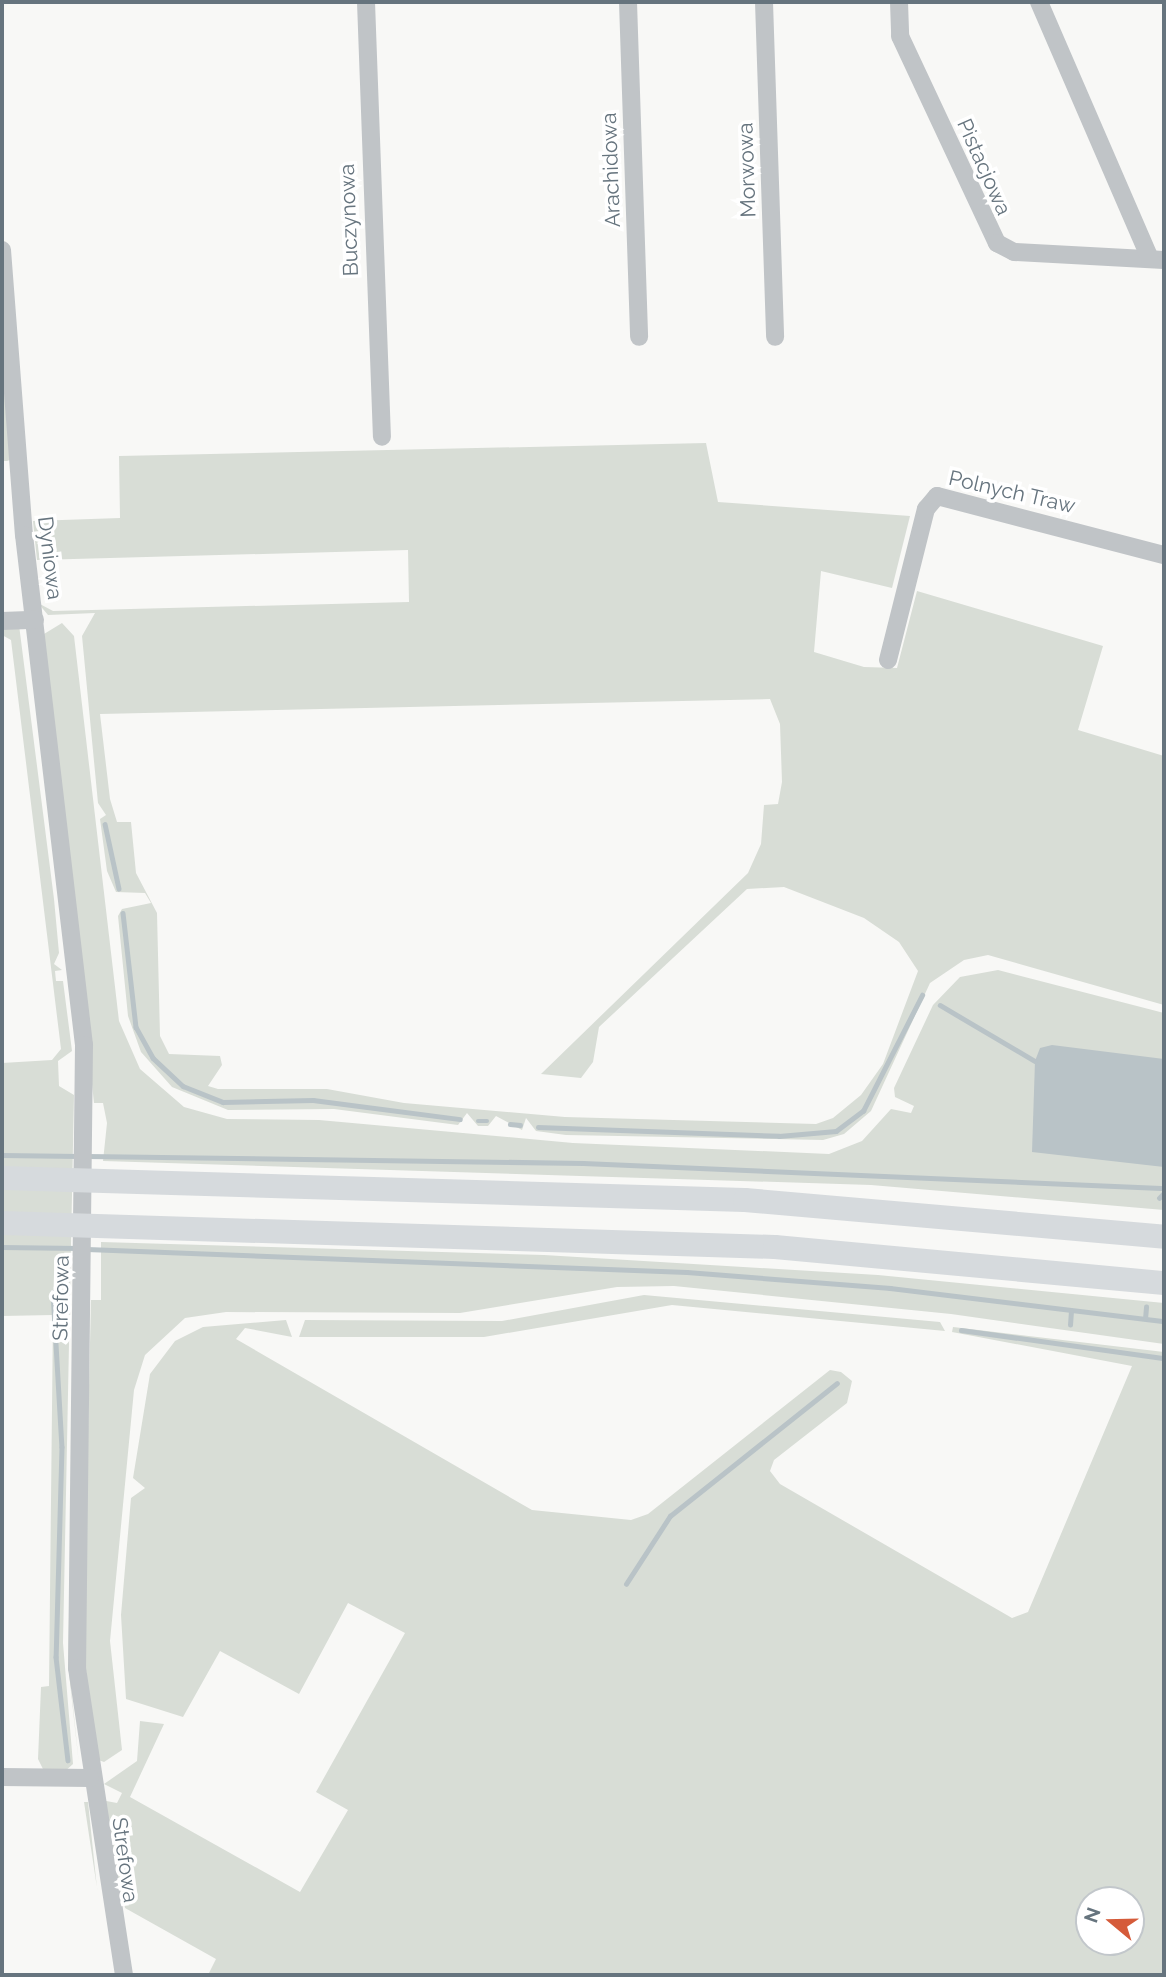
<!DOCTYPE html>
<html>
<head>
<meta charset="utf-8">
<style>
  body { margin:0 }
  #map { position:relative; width:1166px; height:1977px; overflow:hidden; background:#f8f8f6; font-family:Raleway,sans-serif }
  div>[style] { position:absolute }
  .green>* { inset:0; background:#d8ddd6 }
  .water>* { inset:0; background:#b9c3c7 }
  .stream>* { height:4.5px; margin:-2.25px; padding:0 2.25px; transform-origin:2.25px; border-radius:2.25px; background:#b9c3c7 }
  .minor>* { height:18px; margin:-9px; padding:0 9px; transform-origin:9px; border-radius:9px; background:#c0c4c7 }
  .highway>* { height:24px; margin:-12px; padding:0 12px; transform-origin:12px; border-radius:12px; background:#d6dadd }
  span { translate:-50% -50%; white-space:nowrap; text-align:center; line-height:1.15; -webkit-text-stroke:7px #fff; paint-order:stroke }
  .street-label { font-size:21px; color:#66747e }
  .frame { position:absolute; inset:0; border:4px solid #66747e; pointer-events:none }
  .north { position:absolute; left:1075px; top:1886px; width:70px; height:70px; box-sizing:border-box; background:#fff; border:2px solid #c2c7cb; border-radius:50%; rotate:289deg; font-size:19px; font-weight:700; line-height:28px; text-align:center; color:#66747e }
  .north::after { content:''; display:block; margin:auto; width:24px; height:32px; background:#d55b3a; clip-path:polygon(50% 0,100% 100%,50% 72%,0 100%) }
</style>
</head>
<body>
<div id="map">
  <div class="green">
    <div style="clip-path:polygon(2px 317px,10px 460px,7px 461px,2px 461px)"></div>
    <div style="clip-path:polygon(evenodd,706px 443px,718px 502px,910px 516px,892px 588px,821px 571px,814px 652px,864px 667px,897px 668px,917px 591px,1103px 646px,1078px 730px,1164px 756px,1164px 1005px,988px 955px,964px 960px,930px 983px,871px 1111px,844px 1134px,823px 1140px,566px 1135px,536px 1131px,526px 1118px,522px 1130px,496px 1116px,488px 1126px,478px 1126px,467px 1113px,458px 1125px,334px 1109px,228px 1110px,172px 1087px,141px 1052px,128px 1016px,118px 916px,122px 909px,151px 903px,145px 893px,116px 892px,107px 871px,100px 819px,106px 815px,98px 803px,82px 636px,95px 613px,48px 615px,38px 603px,53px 611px,409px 602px,408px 550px,37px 560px,33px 521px,120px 518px,119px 456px,706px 443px,770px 699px,780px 724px,782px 782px,778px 804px,764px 805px,761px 844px,748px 873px,541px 1074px,581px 1078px,593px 1062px,599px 1027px,747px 889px,784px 887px,864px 918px,899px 942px,918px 971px,883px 1064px,861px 1095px,833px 1118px,816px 1124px,565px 1117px,404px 1103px,327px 1089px,218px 1089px,208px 1086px,222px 1065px,220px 1056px,169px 1054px,160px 1036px,157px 913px,136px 873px,131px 822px,117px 822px,110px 799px,100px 714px,770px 699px)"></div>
    <div style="clip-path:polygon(62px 623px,74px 636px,119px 1021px,140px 1069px,184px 1107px,227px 1119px,319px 1120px,573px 1143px,829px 1154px,862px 1141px,891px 1109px,911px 1113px,914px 1106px,895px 1097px,894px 1088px,933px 1005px,960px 977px,998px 970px,1164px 1013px,1164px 1210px,871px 1185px,103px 1161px,107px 1123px,103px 1103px,94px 1103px,44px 634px)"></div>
    <div style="clip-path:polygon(19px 625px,54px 899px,59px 953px,54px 964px,62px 970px,55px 971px,56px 981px,63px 981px,72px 1051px,58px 1061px,59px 1086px,74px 1095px,63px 1643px,73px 1764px,63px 1773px,44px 1771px,38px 1759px,41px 1687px,49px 1686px,53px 1315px,2px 1316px,2px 1063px,52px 1060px,61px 1049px,11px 640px,2px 635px,2px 626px)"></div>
    <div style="clip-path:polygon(101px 1242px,544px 1255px,878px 1275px,1164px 1303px,1164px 1344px,951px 1314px,674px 1286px,617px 1287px,460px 1313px,226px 1312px,185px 1318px,145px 1355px,134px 1390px,110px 1641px,122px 1750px,104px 1762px,96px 1759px,83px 1644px,91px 1300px,101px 1300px)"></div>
    <div style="clip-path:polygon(76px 1286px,71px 1687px,79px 1765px,68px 1664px)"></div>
    <div style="clip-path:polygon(644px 1295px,940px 1322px,945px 1331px,672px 1305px,484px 1337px,299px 1337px,305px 1320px,502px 1321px)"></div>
    <div style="clip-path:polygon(evenodd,286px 1320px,292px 1337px,245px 1328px,236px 1339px,532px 1510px,631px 1520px,648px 1514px,830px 1370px,841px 1372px,852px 1381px,847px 1403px,774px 1460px,770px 1471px,780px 1484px,1012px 1618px,1028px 1612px,1132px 1366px,952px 1332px,953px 1327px,1164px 1352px,1164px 1975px,208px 1975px,216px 1959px,125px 1908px,123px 1894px,113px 1888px,101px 1800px,117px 1803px,122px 1793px,104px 1784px,137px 1761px,140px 1721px,164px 1724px,130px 1797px,300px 1892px,348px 1810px,316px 1792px,405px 1633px,348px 1603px,299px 1694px,220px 1651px,183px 1717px,126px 1699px,121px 1615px,131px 1498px,145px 1488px,133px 1478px,150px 1374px,175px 1341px,203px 1327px,286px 1320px,1089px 1900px,1131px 1900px,1131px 1942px,1089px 1942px,1089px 1900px)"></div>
    <div style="clip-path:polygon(84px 1802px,88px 1802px,98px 1898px,97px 1888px)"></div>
  </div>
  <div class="water">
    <div style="clip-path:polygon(1052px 1045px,1164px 1059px,1164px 1167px,1032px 1152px,1035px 1061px,1040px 1048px)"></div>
  </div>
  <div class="stream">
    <div style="left:105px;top:824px;width:66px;rotate:77.8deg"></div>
    <div style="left:123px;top:913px;width:115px;rotate:83.5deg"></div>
    <div style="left:136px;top:1027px;width:35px;rotate:61deg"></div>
    <div style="left:153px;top:1058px;width:41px;rotate:43deg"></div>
    <div style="left:183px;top:1086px;width:43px;rotate:21.8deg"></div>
    <div style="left:223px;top:1102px;width:90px;rotate:-1.3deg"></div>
    <div style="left:313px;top:1100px;width:148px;rotate:7.4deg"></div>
    <div style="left:940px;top:1005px;width:110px;rotate:30.5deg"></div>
    <div style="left:478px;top:1121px;width:9px"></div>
    <div style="left:510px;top:1124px;width:10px;rotate:6deg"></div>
    <div style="left:538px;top:1127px;width:241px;rotate:2.1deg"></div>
    <div style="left:779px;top:1136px;width:57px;rotate:-5deg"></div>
    <div style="left:836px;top:1131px;width:34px;rotate:-37deg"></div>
    <div style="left:863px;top:1111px;width:130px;rotate:-63deg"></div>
    <div style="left:2px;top:1155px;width:76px;rotate:0.8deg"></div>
    <div style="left:87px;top:1156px;width:496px;rotate:0.8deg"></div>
    <div style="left:583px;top:1163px;width:578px;rotate:2.48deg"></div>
    <div style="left:1159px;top:1198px;width:7px;rotate:-45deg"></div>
    <div style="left:2px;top:1247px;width:76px;rotate:0.8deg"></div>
    <div style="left:87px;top:1249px;width:600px;rotate:2.2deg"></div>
    <div style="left:687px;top:1272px;width:204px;rotate:4.5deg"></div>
    <div style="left:890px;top:1288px;width:276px;rotate:6.9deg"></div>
    <div style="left:53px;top:1292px;width:155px;rotate:86.7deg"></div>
    <div style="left:62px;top:1447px;width:210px;rotate:91.6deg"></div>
    <div style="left:56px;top:1657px;width:104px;rotate:83.4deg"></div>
    <div style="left:1145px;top:1319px;width:12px;rotate:-85deg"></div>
    <div style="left:1070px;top:1325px;width:14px;rotate:-86deg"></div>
    <div style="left:961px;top:1330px;width:205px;rotate:7.9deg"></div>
    <div style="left:626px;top:1584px;width:81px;rotate:-57.1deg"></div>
    <div style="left:670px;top:1516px;width:213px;rotate:-38.5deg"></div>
  </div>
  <div class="minor">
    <div style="left:366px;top:2px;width:435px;rotate:87.9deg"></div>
    <div style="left:628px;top:2px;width:335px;rotate:88.1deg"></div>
    <div style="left:764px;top:2px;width:335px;rotate:88.1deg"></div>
    <div style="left:899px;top:2px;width:34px;rotate:88deg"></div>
    <div style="left:900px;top:36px;width:229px;rotate:64.9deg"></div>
    <div style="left:997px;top:243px;width:19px;rotate:28deg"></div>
    <div style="left:1014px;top:252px;width:150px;rotate:3.1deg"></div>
    <div style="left:1039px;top:2px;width:280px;rotate:66.6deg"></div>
    <div style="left:2px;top:250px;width:286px;rotate:85.6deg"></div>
    <div style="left:24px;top:535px;width:514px;rotate:83.29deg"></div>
    <div style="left:84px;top:1045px;width:623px;rotate:90.64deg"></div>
    <div style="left:77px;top:1668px;width:311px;rotate:81.3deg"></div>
    <div style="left:2px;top:621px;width:33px;rotate:-2deg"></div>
    <div style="left:888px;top:660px;width:156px;rotate:-75.9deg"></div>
    <div style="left:926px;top:509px;width:17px;rotate:-50deg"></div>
    <div style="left:937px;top:496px;width:235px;rotate:14.6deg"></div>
    <div style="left:2px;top:1777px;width:88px;rotate:0.7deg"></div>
  </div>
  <div class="highway">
    <div style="left:2px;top:1178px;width:743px;rotate:1.7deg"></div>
    <div style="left:745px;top:1200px;width:421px;rotate:5deg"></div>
    <div style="left:2px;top:1223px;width:773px;rotate:1.78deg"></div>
    <div style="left:775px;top:1247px;width:391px;rotate:5.3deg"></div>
  </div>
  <div class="street-label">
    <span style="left:984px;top:167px;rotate:66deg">Pistacjowa</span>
    <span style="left:611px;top:170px;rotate:-92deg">Arachidowa</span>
    <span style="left:747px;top:170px;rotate:-92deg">Morwowa</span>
    <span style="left:349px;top:220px;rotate:-92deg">Buczynowa</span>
    <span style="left:1012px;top:492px;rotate:13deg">Polnych Traw</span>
    <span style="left:50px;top:558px;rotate:83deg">Dyniowa</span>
    <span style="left:61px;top:1298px;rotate:-89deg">Strefowa</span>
    <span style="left:125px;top:1860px;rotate:82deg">Strefowa</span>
  </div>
  <div class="frame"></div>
  <div class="north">N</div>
</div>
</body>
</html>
